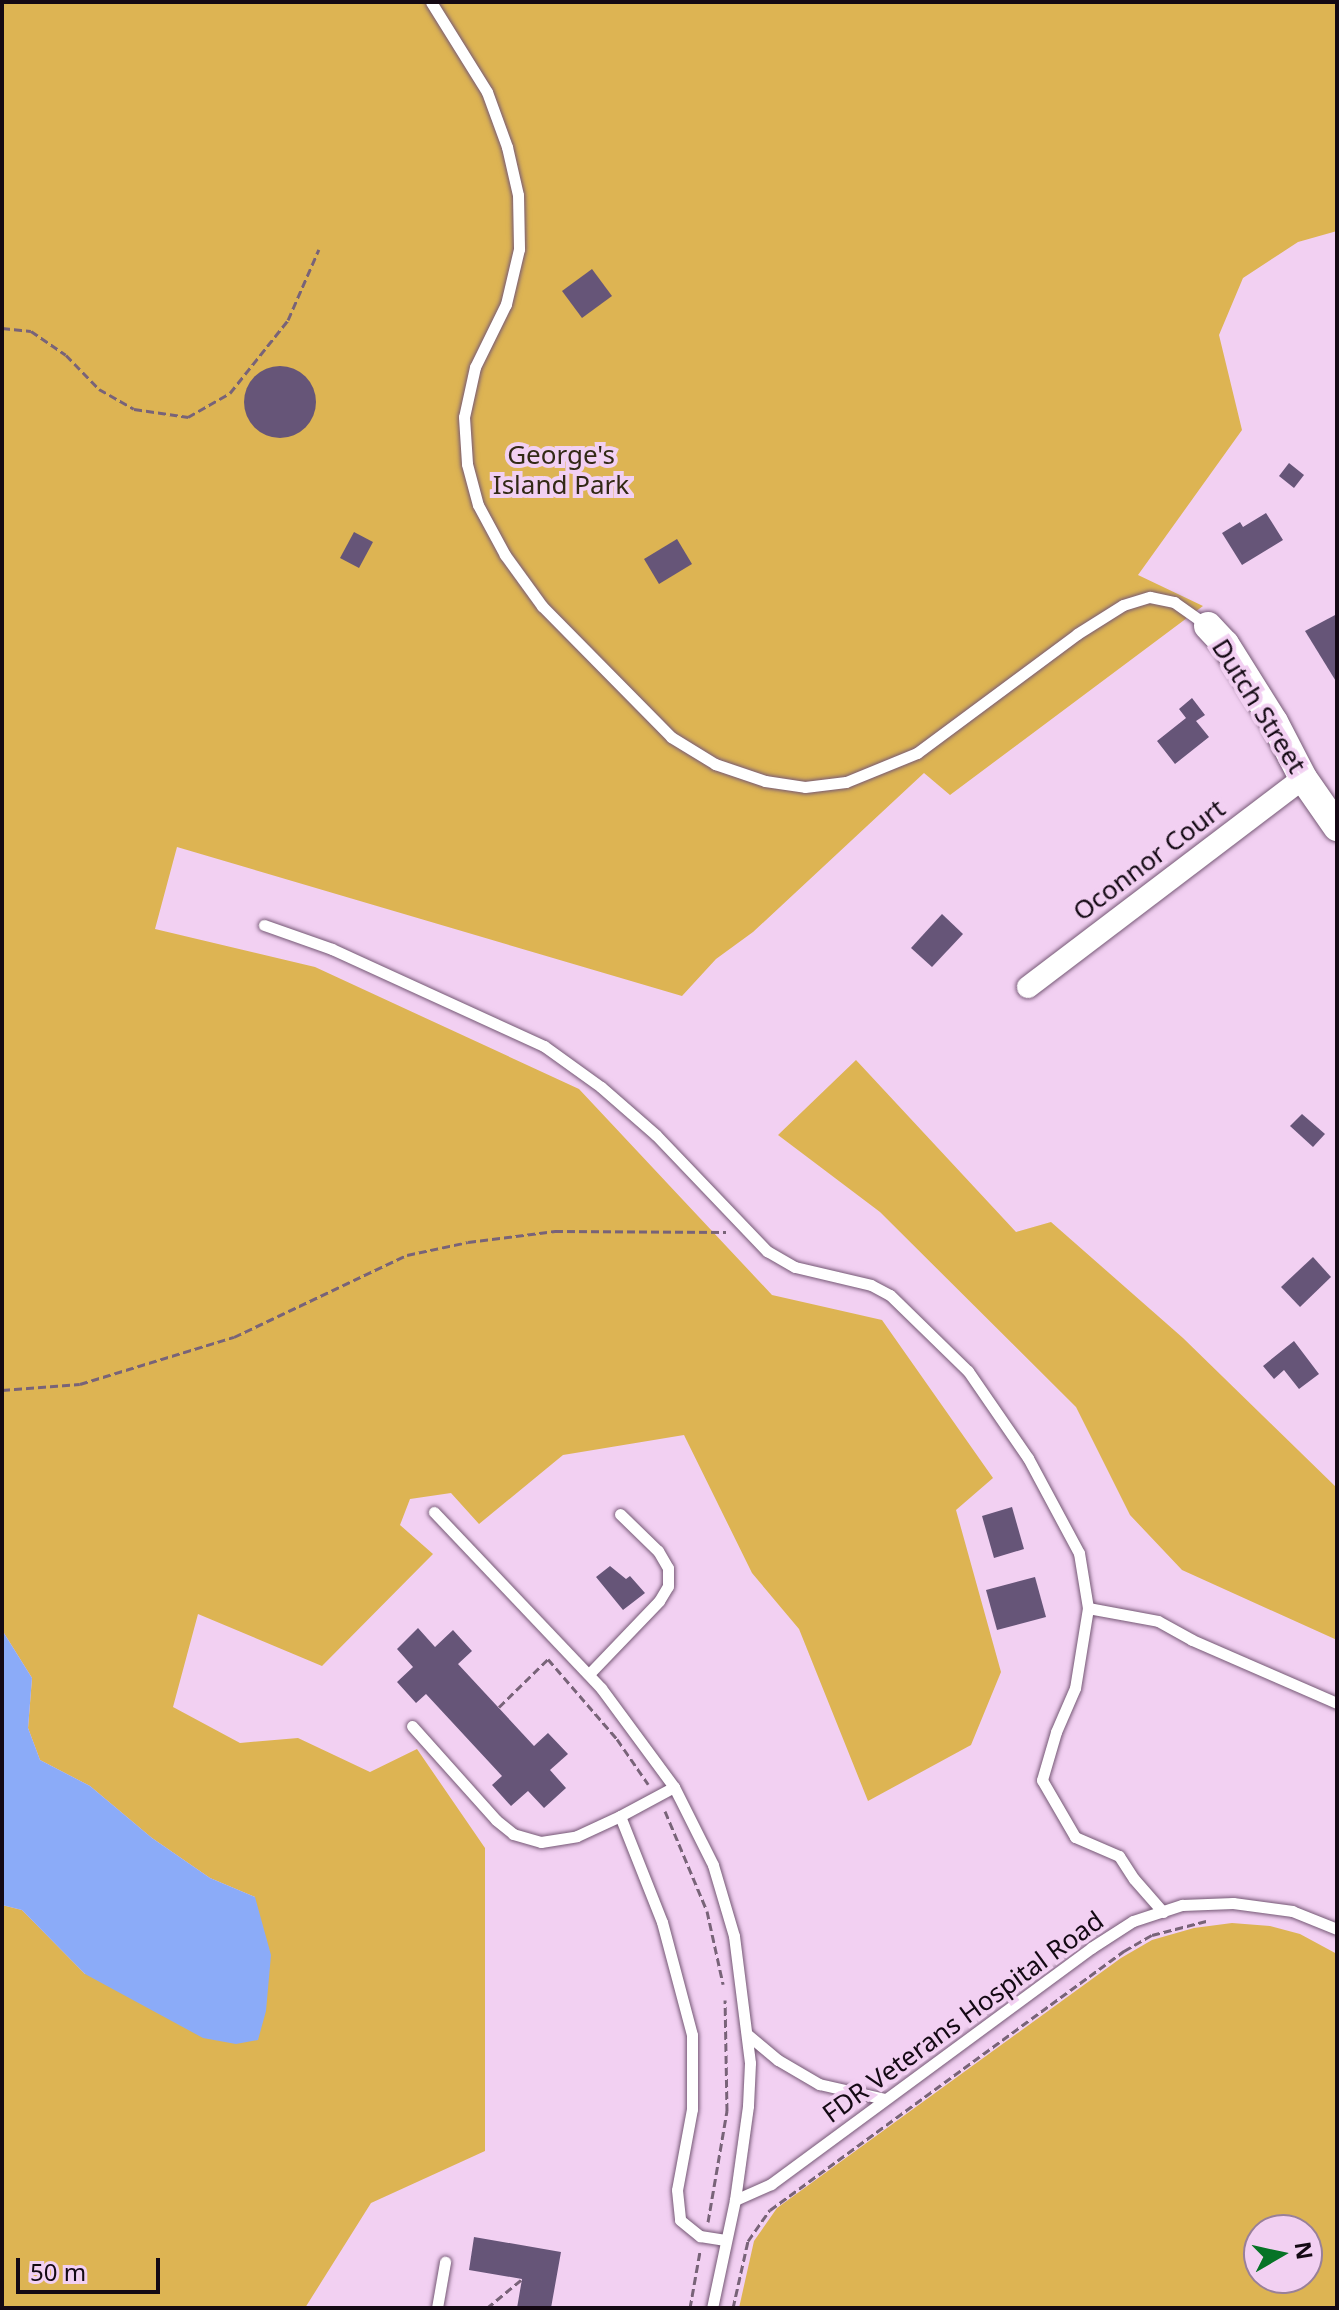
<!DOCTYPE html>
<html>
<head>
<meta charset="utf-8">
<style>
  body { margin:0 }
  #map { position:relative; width:1339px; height:2310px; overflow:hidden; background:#f2d0f2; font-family:"Noto Sans",sans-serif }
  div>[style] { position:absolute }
  .green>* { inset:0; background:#ddb453 }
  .water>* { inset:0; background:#8babf8 }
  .building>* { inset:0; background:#665578 }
  .round { border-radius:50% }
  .path>* { height:3px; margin-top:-1.5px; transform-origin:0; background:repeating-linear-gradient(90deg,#786378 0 8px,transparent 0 12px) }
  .roads { filter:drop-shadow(0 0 2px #755875) drop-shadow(0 0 2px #755875) }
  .service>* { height:11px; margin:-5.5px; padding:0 5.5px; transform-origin:5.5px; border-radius:5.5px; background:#fff }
  .minor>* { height:22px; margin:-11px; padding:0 11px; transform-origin:11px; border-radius:11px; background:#fff }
  .tertiary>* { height:28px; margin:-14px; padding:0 14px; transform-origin:14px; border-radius:14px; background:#fff }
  span { translate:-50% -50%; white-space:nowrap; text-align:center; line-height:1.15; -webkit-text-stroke:8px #f2d0f2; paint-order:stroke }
  .park-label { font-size:26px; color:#322915 }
  .street-label { font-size:26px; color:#140914 }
  .frame { position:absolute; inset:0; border:4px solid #140914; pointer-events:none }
  .north { position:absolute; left:1243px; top:2214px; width:80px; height:80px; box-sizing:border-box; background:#f2d0f2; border:2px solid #998099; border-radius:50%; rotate:81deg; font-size:22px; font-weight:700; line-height:32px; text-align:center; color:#140914 }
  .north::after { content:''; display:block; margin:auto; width:28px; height:36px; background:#067326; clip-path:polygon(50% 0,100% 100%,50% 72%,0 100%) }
  .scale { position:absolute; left:16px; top:2258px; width:144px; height:36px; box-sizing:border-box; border:4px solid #140914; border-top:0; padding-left:10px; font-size:24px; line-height:28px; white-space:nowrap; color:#140914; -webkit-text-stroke:6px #f2d0f2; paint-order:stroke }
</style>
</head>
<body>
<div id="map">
  <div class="green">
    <div style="clip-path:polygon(2px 2px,1337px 2px,1337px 231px,1298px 242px,1243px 278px,1219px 335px,1242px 430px,1138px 575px,1203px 606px,950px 795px,924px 773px,753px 932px,716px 959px,682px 996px,177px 847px,155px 929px,315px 967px,579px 1089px,772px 1295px,882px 1320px,993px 1478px,956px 1510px,1001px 1672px,971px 1745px,868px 1801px,799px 1629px,752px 1573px,684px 1435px,563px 1455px,479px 1524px,451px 1493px,410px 1499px,400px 1525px,433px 1554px,322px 1666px,198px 1614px,173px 1707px,240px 1743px,298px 1738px,370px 1772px,417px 1749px,485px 1848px,485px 2151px,371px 2203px,305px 2308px,2px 2308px,2px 1905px,22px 1910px,85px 1974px,255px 1897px,210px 1878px,152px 1838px,90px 1786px,40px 1760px,28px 1728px,32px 1678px,2px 1630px)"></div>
    <div style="clip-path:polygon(856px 1060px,1016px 1232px,1051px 1222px,1183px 1338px,1337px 1488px,1337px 1640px,1182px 1570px,1130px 1515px,1076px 1407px,880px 1212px,778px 1135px)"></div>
    <div style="clip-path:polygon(evenodd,1232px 1923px,1270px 1926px,1300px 1934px,1337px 1954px,1337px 2308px,739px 2308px,754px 2241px,777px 2208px,1121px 1958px,1152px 1940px,1194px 1928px,1232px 1923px,1259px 2230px,1307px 2230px,1307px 2278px,1259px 2278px,1259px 2230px)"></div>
  </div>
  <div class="water">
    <div style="clip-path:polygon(2px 1630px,32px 1678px,28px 1728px,40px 1760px,90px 1786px,152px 1838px,210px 1878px,255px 1897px,271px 1955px,266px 2011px,258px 2040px,236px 2044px,203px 2038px,85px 1974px,22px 1910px,2px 1905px)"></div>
  </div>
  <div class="building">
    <div style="clip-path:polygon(592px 269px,612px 296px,582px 318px,562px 291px)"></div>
    <div class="round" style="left:244px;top:366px;width:72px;height:72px"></div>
    <div style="clip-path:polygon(1289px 463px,1304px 475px,1294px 488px,1279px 476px)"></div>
    <div style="clip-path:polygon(1266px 513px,1283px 540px,1242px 565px,1222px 533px,1240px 522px,1243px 527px)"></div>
    <div style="clip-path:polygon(354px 532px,373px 542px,359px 568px,340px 558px)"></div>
    <div style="clip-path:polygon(677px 539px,692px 564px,659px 584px,644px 559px)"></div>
    <div style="clip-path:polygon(1337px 614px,1337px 683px,1305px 631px)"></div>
    <div style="clip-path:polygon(1192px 698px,1205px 715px,1196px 721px,1209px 737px,1175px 764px,1157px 741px,1186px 718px,1179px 709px)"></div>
    <div style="clip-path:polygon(942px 914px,963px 934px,932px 967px,911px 948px)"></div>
    <div style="clip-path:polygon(1302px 1114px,1325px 1134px,1313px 1147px,1290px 1126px)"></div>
    <div style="clip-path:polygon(1313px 1257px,1331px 1277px,1300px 1307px,1281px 1287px)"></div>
    <div style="clip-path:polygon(1294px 1341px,1319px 1374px,1299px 1389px,1284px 1370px,1274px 1379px,1263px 1366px)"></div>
    <div style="clip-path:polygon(1012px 1507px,1024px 1549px,994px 1558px,982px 1516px)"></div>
    <div style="clip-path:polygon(610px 1566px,626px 1579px,630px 1576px,645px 1593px,623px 1610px,596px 1577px)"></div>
    <div style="clip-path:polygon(1035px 1577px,1046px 1617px,997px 1630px,986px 1590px)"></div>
    <div style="clip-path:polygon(418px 1628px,435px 1647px,453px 1630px,472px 1651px,458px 1664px,534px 1746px,548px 1733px,568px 1754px,550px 1770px,566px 1788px,544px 1808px,528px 1791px,511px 1806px,492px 1785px,502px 1776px,426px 1694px,416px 1703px,397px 1682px,413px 1667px,397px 1649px)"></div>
    <div style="clip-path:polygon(474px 2237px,561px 2252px,551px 2308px,517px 2308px,522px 2279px,469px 2270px)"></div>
  </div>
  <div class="path">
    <div style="left:2px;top:328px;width:29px;rotate:6deg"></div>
    <div style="left:31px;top:331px;width:42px;rotate:34.4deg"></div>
    <div style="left:66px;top:355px;width:47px;rotate:45.9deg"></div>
    <div style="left:99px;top:389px;width:40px;rotate:29.7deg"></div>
    <div style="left:134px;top:409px;width:55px;rotate:8.4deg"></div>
    <div style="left:188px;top:417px;width:48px;rotate:-29.7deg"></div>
    <div style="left:230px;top:393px;width:93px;rotate:-51.5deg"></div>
    <div style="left:288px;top:320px;width:77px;rotate:-66.4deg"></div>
    <div style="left:2px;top:1390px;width:78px;rotate:-4.4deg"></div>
    <div style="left:80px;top:1384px;width:161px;rotate:-17deg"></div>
    <div style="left:234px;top:1337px;width:191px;rotate:-25.4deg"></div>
    <div style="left:407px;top:1255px;width:62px;rotate:-12deg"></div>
    <div style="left:468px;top:1242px;width:88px;rotate:-7.2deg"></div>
    <div style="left:555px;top:1231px;width:171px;rotate:0.3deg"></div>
    <div style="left:499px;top:1707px;width:69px;rotate:-44.4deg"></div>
    <div style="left:548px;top:1659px;width:106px;rotate:49.2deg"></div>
    <div style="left:617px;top:1739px;width:55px;rotate:55.4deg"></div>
    <div style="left:665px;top:1811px;width:108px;rotate:67.2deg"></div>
    <div style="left:707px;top:1911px;width:75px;rotate:77.6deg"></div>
    <div style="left:708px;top:2222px;width:113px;rotate:-80.3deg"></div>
    <div style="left:727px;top:2111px;width:111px;rotate:-91deg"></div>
    <div style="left:487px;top:2308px;width:45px;rotate:-39.6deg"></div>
    <div style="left:690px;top:2308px;width:58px;rotate:-80deg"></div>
    <div style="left:733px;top:2308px;width:69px;rotate:-77.4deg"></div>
    <div style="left:748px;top:2241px;width:38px;rotate:-55deg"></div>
    <div style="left:770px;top:2210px;width:439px;rotate:-36.2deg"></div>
    <div style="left:1124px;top:1951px;width:32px;rotate:-30deg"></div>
    <div style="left:1152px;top:1935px;width:56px;rotate:-14.5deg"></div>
  </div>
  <div class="roads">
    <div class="service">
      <div style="left:431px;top:2px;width:106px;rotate:58.1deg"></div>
      <div style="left:487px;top:92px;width:59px;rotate:70deg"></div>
      <div style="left:507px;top:147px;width:49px;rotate:77.1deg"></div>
      <div style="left:518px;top:195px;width:54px;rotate:88.9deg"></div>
      <div style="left:519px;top:249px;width:57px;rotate:103.3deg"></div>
      <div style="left:506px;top:304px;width:70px;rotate:116.2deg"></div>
      <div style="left:475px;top:367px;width:51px;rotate:102.4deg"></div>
      <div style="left:464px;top:417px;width:47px;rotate:86.3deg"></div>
      <div style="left:467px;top:464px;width:42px;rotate:75deg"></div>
      <div style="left:478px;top:505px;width:57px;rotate:61.6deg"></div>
      <div style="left:505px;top:555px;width:63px;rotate:54deg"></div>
      <div style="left:542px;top:606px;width:184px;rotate:45.4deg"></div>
      <div style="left:671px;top:737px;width:52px;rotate:31.5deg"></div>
      <div style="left:715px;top:764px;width:53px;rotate:18.8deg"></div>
      <div style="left:765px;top:781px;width:40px;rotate:8.5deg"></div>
      <div style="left:805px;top:787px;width:41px;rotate:-7deg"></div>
      <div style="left:846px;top:782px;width:77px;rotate:-22.2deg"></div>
      <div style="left:917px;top:753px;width:199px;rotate:-36.6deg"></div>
      <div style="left:1077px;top:634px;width:54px;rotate:-32.2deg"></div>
      <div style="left:1123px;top:605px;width:28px;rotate:-17deg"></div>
      <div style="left:1150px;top:597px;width:25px;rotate:12deg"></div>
      <div style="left:1174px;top:602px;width:42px;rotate:35.2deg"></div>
      <div style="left:264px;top:925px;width:72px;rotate:19.4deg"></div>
      <div style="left:332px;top:949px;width:233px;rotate:24.6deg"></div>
      <div style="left:544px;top:1046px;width:70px;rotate:35.7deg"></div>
      <div style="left:601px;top:1087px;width:73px;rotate:41.1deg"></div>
      <div style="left:656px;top:1135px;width:161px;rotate:46.3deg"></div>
      <div style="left:767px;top:1251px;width:32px;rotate:30deg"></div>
      <div style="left:795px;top:1267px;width:78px;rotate:13.3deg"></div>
      <div style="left:871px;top:1285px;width:21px;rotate:28deg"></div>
      <div style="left:890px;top:1295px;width:109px;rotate:44.3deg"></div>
      <div style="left:968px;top:1371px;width:106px;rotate:55.4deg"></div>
      <div style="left:1028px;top:1458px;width:108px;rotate:61.8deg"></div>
      <div style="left:1079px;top:1553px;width:56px;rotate:80.7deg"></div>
      <div style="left:1088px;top:1608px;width:81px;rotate:99.2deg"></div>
      <div style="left:1075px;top:1688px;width:48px;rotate:113.4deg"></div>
      <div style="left:1056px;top:1732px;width:50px;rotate:106.3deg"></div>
      <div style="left:1042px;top:1780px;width:66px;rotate:59.9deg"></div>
      <div style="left:1075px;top:1837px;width:48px;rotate:23.4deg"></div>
      <div style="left:1119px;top:1856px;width:27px;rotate:57deg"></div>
      <div style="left:1134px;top:1879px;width:44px;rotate:48.7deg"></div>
      <div style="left:434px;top:1512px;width:243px;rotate:46.5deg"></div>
      <div style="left:601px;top:1688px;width:123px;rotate:53.6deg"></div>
      <div style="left:674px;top:1787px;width:87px;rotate:63.4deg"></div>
      <div style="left:713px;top:1865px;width:74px;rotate:73.5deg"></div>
      <div style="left:734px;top:1936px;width:128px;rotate:82.8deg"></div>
      <div style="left:750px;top:2063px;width:43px;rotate:92.7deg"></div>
      <div style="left:748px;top:2106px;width:95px;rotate:97.9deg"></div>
      <div style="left:735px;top:2200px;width:110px;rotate:102deg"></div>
      <div style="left:1088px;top:1608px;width:71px;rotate:10.5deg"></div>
      <div style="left:1158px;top:1621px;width:39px;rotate:29deg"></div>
      <div style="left:1192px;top:1640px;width:158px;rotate:23.5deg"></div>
      <div style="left:589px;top:1674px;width:101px;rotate:-46.2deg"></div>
      <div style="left:659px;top:1601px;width:17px;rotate:-59deg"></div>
      <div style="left:668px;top:1586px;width:18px;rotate:-90deg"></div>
      <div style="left:668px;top:1568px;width:20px;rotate:-120deg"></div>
      <div style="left:658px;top:1551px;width:53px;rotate:-135.8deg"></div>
      <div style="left:412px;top:1726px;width:126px;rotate:48.2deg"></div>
      <div style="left:496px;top:1820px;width:22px;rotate:39deg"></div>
      <div style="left:513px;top:1834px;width:29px;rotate:16deg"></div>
      <div style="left:541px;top:1842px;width:36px;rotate:-9deg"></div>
      <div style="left:577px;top:1836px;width:47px;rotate:-24.9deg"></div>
      <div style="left:674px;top:1787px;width:61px;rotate:151.8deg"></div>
      <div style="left:620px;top:1816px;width:114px;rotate:68.4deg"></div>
      <div style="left:662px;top:1922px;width:117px;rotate:75.1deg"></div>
      <div style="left:692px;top:2035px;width:74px;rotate:90deg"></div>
      <div style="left:692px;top:2109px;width:82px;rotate:100.5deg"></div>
      <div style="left:677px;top:2190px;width:30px;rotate:84deg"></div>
      <div style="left:680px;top:2220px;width:26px;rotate:39deg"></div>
      <div style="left:700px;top:2236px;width:24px;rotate:9deg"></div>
      <div style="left:748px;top:2035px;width:39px;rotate:40deg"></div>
      <div style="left:778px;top:2060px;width:48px;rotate:30.3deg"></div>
      <div style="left:819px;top:2084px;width:68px;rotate:12.8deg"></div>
      <div style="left:735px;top:2200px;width:39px;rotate:-24deg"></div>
      <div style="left:771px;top:2184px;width:398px;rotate:-36.4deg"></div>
      <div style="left:1091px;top:1948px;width:50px;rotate:-32.7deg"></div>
      <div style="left:1133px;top:1921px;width:52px;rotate:-18.1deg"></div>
      <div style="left:1182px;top:1905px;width:51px;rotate:-2.2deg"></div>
      <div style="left:1233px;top:1903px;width:60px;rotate:7.7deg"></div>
      <div style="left:1292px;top:1911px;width:48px;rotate:21.8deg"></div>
      <div style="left:437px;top:2308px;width:47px;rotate:-80.1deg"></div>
    </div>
    <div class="minor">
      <div style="left:1028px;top:987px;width:345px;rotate:-37.2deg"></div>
    </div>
    <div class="tertiary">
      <div style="left:1208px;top:626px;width:25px;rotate:47deg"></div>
      <div style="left:1225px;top:644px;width:92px;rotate:57.9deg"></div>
      <div style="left:1274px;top:722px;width:63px;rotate:62.6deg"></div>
      <div style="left:1303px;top:778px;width:60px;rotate:55.2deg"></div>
    </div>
  </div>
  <div class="park-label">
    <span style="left:561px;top:470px">George's<br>Island Park</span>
  </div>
  <div class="street-label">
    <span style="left:1259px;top:706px;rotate:58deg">Dutch Street</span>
    <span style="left:1149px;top:860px;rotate:-37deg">Oconnor Court</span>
    <span style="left:963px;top:2017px;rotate:-36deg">FDR Veterans Hospital Road</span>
  </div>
  <div class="frame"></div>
  <div class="north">N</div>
  <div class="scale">50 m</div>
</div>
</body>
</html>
